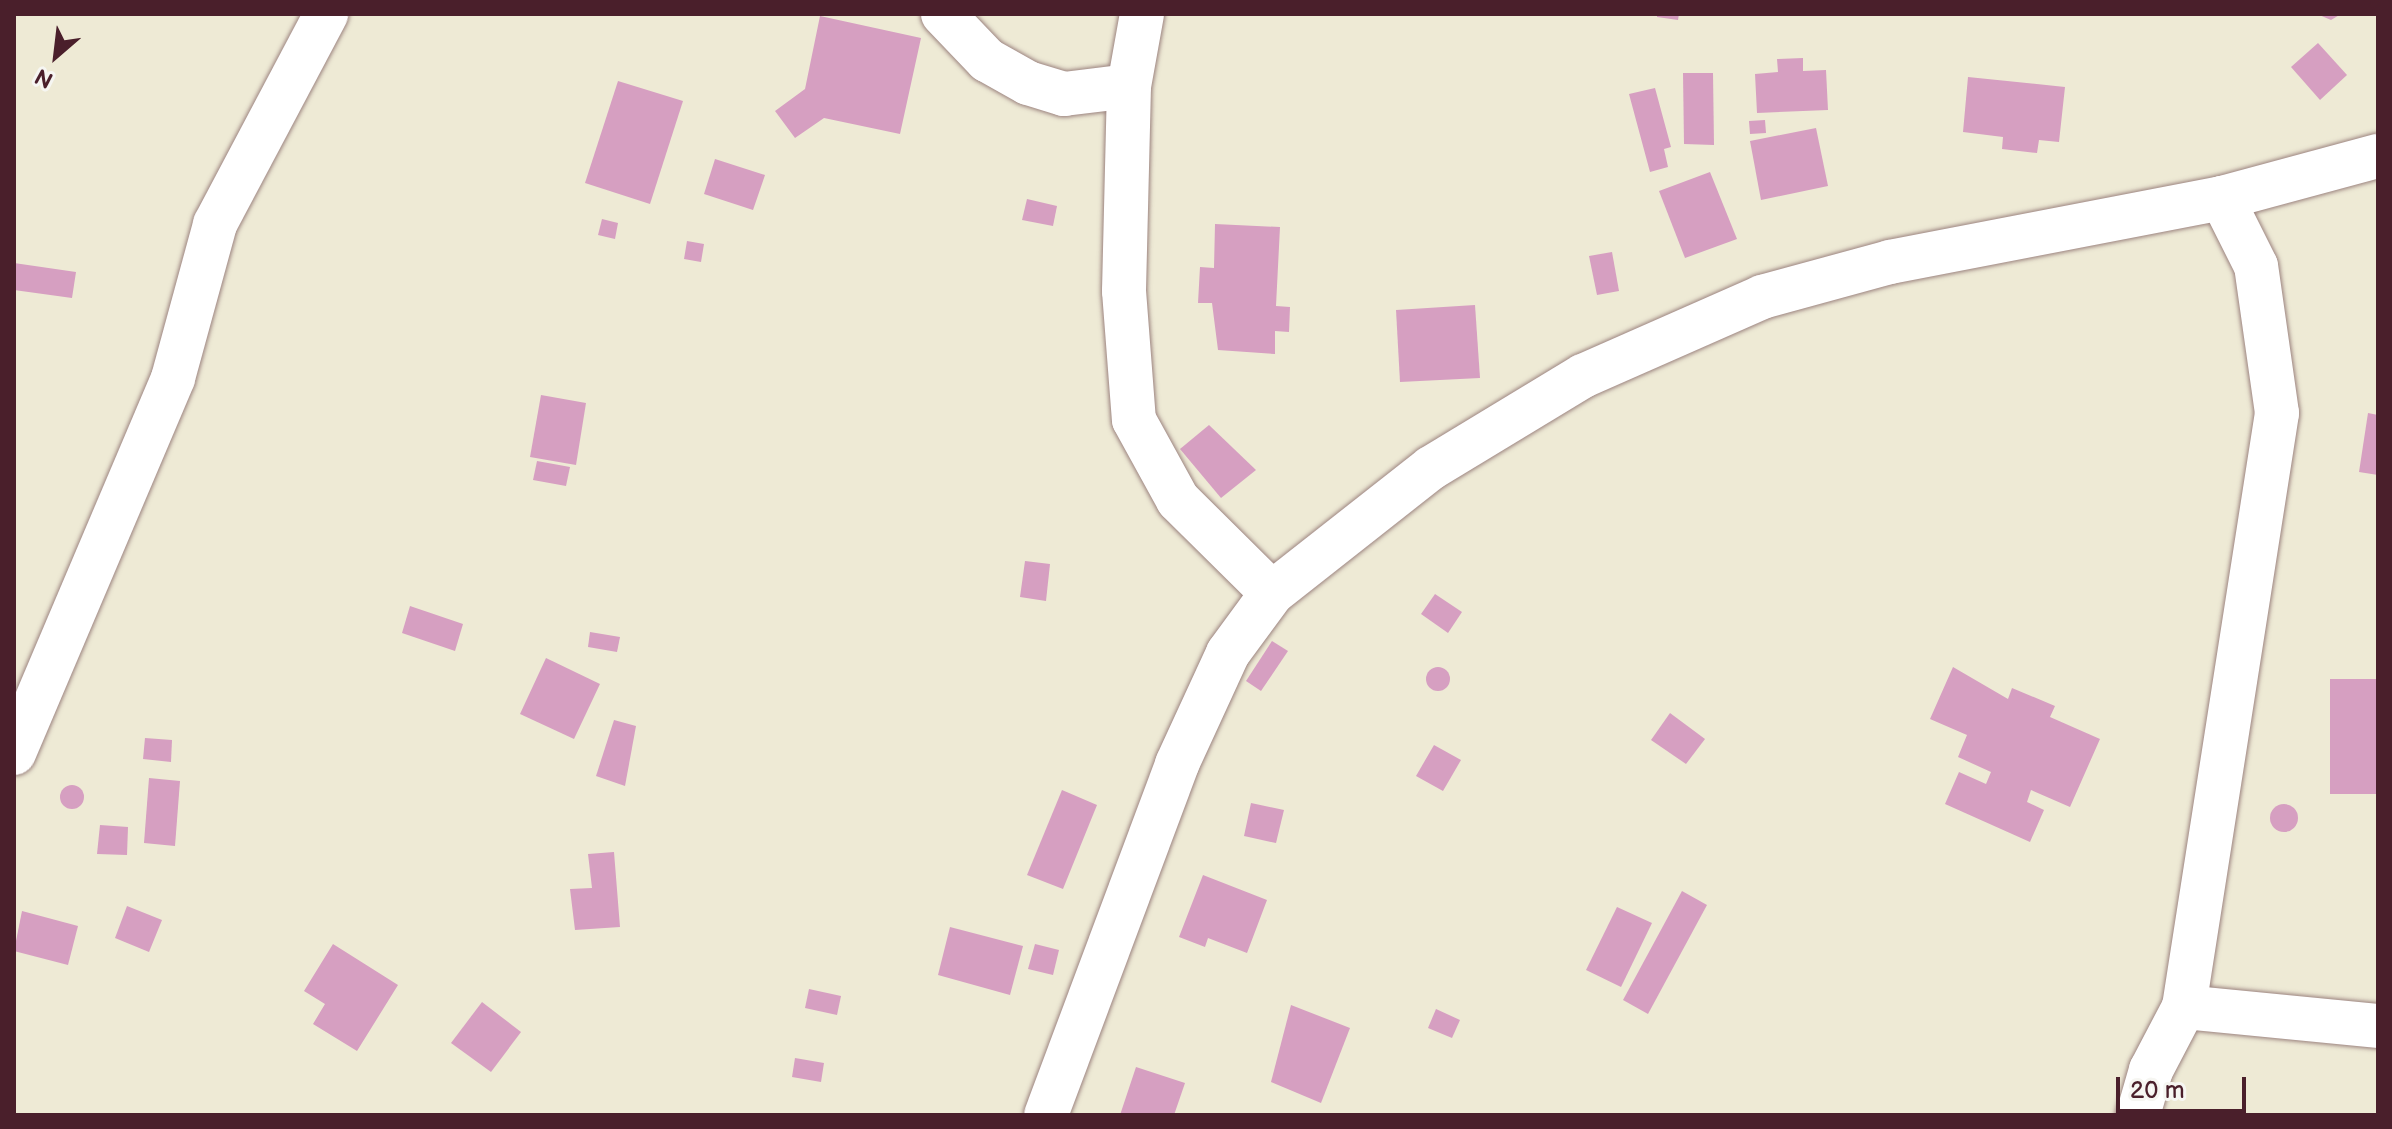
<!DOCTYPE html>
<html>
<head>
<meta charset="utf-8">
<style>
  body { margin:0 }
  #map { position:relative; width:2392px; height:1129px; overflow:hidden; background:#eeead5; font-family:"Balsamiq Sans",sans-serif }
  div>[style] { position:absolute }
  .building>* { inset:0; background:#d69fc1 }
  .round { border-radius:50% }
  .roads { filter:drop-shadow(0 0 2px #9c8480) drop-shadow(0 0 2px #9c8480) }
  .minor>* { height:44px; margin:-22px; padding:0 22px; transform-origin:22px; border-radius:22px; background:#fff }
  span { translate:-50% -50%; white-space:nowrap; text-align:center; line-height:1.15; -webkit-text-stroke:6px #f6f6f2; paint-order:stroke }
  .frame { position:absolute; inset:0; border:16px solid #4a1f2b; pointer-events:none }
  .north { position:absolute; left:16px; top:16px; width:80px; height:80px; -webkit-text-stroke:6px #f6f6f2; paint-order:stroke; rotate:208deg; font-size:22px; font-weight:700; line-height:32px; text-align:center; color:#4a1f2b }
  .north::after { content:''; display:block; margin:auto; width:28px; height:36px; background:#4a1f2b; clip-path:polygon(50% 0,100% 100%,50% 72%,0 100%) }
  .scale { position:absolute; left:2116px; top:1077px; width:130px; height:36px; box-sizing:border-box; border:4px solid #4a1f2b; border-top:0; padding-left:10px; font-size:24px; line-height:28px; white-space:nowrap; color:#4a1f2b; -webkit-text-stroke:6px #f6f6f2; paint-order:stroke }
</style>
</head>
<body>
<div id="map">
  <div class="building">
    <div style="clip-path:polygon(1657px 14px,1679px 14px,1678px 20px,1657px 17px)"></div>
    <div style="clip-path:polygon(2317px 14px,2341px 14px,2331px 20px)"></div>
    <div style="clip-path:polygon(820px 16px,921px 38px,900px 134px,824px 118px,795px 138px,775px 111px,805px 89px)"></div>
    <div style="clip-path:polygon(2318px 43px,2347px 75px,2320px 100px,2291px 67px)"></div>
    <div style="clip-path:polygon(1803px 58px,1803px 71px,1826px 70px,1828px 110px,1757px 113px,1755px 74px,1778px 72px,1777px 59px)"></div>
    <div style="clip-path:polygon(1683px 73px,1713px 73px,1714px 145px,1684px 144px)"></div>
    <div style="clip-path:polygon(1968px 77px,2065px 87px,2059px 142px,2039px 140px,2037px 153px,2002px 149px,2003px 137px,1963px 132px)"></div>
    <div style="clip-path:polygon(618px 81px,683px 101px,650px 204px,585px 183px)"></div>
    <div style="clip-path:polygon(1655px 88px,1671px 147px,1664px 149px,1668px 167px,1650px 172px,1629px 94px)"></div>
    <div style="clip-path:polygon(1765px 120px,1766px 133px,1750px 134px,1749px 121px)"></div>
    <div style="clip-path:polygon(1816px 128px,1828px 186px,1761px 200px,1750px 141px)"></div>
    <div style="clip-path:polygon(715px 159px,765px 175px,753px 210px,704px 194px)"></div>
    <div style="clip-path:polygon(1710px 172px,1737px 239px,1685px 258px,1659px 191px)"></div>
    <div style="clip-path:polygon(1027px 199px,1057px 206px,1053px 226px,1022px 220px)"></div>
    <div style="clip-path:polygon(602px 219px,618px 223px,615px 239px,598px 235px)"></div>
    <div style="clip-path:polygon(1215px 224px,1280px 227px,1276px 306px,1290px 307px,1289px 332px,1275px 331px,1275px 354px,1218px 350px,1212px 303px,1198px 303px,1200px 267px,1214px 268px)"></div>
    <div style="clip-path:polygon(687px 241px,704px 244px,701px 262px,684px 259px)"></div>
    <div style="clip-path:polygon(1612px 252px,1619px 291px,1597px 295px,1589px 256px)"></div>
    <div style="clip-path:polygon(14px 263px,76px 272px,72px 298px,14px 290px)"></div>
    <div style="clip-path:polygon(1475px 305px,1480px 378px,1400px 382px,1396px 310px)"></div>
    <div style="clip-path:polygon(541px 395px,586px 403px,576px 465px,530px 457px)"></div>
    <div style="clip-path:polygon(2368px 413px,2378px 415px,2378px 475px,2359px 472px)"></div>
    <div style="clip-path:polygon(1209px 425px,1256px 470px,1221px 498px,1180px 449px)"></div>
    <div style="clip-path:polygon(537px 461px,570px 467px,566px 486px,533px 480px)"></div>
    <div style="clip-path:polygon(1025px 561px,1050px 564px,1046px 601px,1020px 597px)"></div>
    <div style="clip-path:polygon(1435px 594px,1462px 612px,1448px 633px,1421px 614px)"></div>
    <div style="clip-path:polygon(410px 606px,463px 624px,455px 651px,402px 633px)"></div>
    <div style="clip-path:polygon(590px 632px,620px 637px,617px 652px,588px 647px)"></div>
    <div style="clip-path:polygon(1272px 641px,1288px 651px,1261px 691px,1246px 681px)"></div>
    <div style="clip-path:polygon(546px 658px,600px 684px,574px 739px,520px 714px)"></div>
    <div class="round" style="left:1426px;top:667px;width:24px;height:24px"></div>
    <div style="clip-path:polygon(1953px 667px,2008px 699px,2012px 688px,2055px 706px,2050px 717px,2100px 739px,2070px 807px,2031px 790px,2027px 802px,2044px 810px,2030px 842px,1945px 804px,1959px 772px,1986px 784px,1991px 772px,1958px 757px,1967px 735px,1930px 719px)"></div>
    <div style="clip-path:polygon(2330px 679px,2378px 679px,2378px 794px,2330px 794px)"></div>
    <div style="clip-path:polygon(1670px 713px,1705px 739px,1686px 764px,1651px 740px)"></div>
    <div style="clip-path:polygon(614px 720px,636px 726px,625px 786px,596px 776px)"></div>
    <div style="clip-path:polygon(145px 738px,172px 740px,171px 762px,143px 759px)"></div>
    <div style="clip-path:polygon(1434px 745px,1461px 760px,1443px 791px,1416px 776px)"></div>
    <div style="clip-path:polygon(149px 778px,180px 781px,175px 846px,144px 843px)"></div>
    <div class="round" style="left:60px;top:785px;width:24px;height:24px"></div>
    <div style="clip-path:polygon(1062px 790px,1097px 805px,1063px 889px,1027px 875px)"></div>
    <div style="clip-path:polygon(1251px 803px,1284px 810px,1276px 843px,1244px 836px)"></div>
    <div class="round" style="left:2270px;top:804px;width:28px;height:28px"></div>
    <div style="clip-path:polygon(100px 825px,128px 827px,127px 855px,97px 854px)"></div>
    <div style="clip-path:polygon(614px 852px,620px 927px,575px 930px,570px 889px,592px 888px,588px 854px)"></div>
    <div style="clip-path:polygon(1203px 875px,1267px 900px,1247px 953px,1208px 938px,1205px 947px,1179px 937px)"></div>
    <div style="clip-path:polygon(1682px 891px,1707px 905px,1648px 1014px,1623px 1000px)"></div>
    <div style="clip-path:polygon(127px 906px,162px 920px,149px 952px,115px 938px)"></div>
    <div style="clip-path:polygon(1617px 907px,1652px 923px,1621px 987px,1586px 970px)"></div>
    <div style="clip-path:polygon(22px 911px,78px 926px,68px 965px,14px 951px)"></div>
    <div style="clip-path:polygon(950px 927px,1023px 946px,1010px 995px,938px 975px)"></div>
    <div style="clip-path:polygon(333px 944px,398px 985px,357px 1051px,313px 1024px,325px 1004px,304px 991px)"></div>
    <div style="clip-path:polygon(1035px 944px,1059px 950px,1053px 975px,1028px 969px)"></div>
    <div style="clip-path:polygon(809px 989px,841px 996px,837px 1015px,805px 1008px)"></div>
    <div style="clip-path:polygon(482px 1002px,521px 1032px,491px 1072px,451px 1043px)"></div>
    <div style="clip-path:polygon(1291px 1005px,1350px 1028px,1321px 1103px,1271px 1082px)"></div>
    <div style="clip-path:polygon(1436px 1009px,1460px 1020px,1452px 1038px,1428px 1028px)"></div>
    <div style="clip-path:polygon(795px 1058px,824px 1063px,821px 1082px,792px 1077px)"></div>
    <div style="clip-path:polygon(1136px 1067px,1185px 1083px,1174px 1115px,1120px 1115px)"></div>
  </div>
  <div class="roads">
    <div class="minor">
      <div style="left:943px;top:14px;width:64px;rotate:46.3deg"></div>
      <div style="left:987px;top:60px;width:47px;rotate:29.3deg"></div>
      <div style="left:1028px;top:83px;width:38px;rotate:17deg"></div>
      <div style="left:1064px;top:94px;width:65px;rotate:-7deg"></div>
      <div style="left:1142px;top:14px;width:73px;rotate:100.2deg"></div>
      <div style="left:1129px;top:86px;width:205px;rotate:91.4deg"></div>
      <div style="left:1124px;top:291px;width:129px;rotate:85.6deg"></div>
      <div style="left:1134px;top:420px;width:91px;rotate:61.2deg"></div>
      <div style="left:1178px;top:500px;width:132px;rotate:44.7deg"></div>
      <div style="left:14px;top:753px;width:407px;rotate:-67deg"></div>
      <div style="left:173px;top:378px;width:160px;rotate:-74.7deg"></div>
      <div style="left:215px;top:224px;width:238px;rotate:-62.1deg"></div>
      <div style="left:2184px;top:1007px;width:195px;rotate:5.6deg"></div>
      <div style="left:1046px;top:1115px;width:375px;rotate:-69.5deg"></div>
      <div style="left:1177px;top:764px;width:122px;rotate:-65.3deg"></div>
      <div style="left:1228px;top:653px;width:74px;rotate:-53.7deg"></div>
      <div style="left:1272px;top:593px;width:202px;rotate:-38.2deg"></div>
      <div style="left:1431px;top:468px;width:178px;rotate:-31.2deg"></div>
      <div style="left:1583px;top:376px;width:196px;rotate:-23.8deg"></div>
      <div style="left:1762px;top:297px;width:133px;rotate:-15.3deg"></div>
      <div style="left:1890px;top:262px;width:338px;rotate:-10.9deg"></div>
      <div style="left:2222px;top:198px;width:162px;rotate:-15.1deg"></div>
      <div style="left:2138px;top:1115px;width:47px;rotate:-73.9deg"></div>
      <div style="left:2151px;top:1070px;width:71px;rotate:-62.4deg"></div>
      <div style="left:2184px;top:1007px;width:601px;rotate:-81.1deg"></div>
      <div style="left:2277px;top:413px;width:148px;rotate:-98.1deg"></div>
      <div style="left:2256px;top:266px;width:76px;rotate:-116.6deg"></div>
    </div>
  </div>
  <div class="frame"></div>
  <div class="north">N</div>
  <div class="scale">20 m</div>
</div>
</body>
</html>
